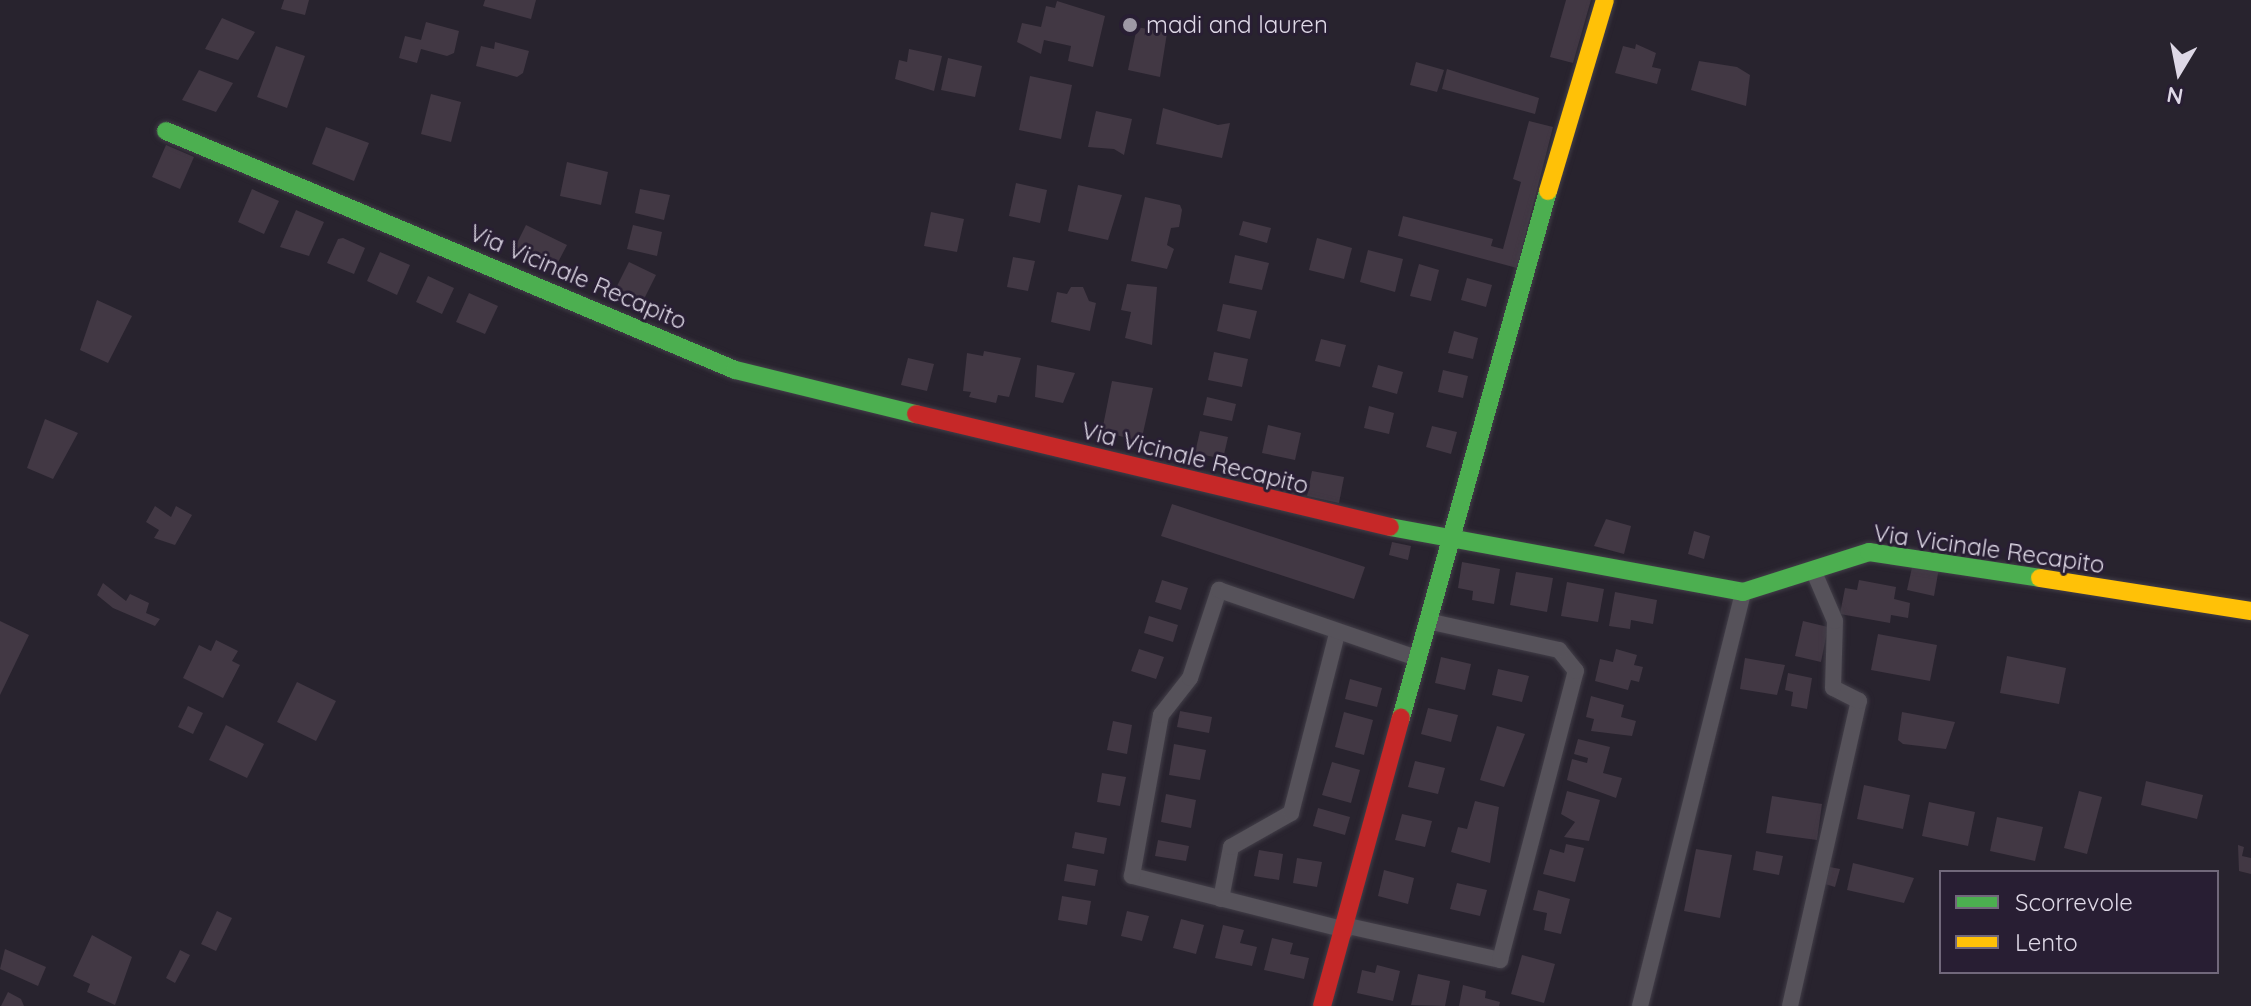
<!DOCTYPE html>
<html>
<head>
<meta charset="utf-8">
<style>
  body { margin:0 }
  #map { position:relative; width:2251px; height:1006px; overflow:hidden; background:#28232e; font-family:Quicksand,sans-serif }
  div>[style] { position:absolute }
  .building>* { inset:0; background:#423844 }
  .roads { filter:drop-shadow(0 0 2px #423e48) drop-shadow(0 0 2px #423e48) }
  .street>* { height:16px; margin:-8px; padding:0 8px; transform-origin:8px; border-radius:8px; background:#56525a }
  .fast>* { height:18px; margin:-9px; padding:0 9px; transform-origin:9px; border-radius:9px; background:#4caf50 }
  .slow>* { height:18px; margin:-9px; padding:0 9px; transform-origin:9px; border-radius:9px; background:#ffc107 }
  .jam>* { height:18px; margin:-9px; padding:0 9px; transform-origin:9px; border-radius:9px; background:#c62828 }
  .dots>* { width:22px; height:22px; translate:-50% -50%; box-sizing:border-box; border:4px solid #281e33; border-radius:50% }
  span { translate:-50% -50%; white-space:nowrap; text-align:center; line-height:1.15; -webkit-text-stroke:6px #281e33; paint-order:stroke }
  .poi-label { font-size:24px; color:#ded8e6 }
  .left { translate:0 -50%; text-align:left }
  .street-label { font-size:24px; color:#ded8e6 }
  .legend { position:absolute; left:1939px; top:870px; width:280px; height:104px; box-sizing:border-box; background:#281e33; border:2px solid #71687b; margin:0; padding:10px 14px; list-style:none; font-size:24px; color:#ded8e6 }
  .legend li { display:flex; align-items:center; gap:16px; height:40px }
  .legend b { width:40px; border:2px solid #71687b }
  .north { position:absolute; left:2139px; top:32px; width:80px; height:80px; -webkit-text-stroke:6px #281e33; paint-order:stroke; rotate:190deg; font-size:22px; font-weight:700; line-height:32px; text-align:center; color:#ded8e6 }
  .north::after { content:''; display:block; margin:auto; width:28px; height:36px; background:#ded8e6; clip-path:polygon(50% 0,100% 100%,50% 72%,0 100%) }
</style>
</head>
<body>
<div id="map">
  <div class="building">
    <div style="clip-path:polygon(284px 0,309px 0,305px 15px,281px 9px)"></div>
    <div style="clip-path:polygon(485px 0,536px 0,531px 19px,483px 6px)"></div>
    <div style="clip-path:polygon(1566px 0,1591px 0,1573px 63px,1550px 57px)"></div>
    <div style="clip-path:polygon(1057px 1px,1105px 16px,1093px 67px,1068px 61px,1071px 46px,1044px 40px,1041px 54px,1017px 42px,1022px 23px,1041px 27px,1046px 6px,1055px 8px)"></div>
    <div style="clip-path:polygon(222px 18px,255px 32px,238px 60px,205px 49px)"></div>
    <div style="clip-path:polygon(426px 22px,459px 31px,454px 53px,447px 56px,421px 49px,417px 63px,399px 58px,405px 36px,421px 40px)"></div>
    <div style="clip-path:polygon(1137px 27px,1167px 33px,1160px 77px,1128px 70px)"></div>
    <div style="clip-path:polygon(495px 42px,529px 51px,523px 73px,517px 77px,476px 66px,481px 46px,494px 49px)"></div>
    <div style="clip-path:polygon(1636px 44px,1656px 53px,1652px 67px,1661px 69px,1657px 84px,1615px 73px,1623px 46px,1635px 49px)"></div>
    <div style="clip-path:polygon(276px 46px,305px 56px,287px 108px,257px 97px)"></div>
    <div style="clip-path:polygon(909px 49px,942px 56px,934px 91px,895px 79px,899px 60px,907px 62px)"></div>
    <div style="clip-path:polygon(948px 58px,982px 66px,975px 97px,941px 90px)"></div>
    <div style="clip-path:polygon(1699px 61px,1737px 67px,1750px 75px,1746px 106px,1691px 90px)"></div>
    <div style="clip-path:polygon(1416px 62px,1444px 70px,1437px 92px,1410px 85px)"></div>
    <div style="clip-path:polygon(1447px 69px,1539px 98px,1535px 114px,1442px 89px)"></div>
    <div style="clip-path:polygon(199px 70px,233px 83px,216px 112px,182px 100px)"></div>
    <div style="clip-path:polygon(1030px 76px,1072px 85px,1061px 139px,1019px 130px)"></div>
    <div style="clip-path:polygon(431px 94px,461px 102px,451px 142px,421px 134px)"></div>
    <div style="clip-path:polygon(1163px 108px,1218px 125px,1230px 123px,1222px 158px,1156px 144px)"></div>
    <div style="clip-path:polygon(1096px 111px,1132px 119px,1124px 155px,1114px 149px,1088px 147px)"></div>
    <div style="clip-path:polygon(1529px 121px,1553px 127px,1517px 268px,1398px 236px,1403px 216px,1493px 239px,1491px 246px,1503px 249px,1521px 182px,1513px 179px)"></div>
    <div style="clip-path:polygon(326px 127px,369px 143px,354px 181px,312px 164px)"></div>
    <div style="clip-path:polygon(166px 145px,194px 157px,180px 189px,152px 177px)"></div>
    <div style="clip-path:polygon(567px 162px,608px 172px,601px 205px,560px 196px)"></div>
    <div style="clip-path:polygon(1016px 183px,1047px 190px,1040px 223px,1009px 216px)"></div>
    <div style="clip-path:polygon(1078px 185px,1122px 195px,1108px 240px,1068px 231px)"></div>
    <div style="clip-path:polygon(252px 189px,279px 201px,264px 234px,238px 222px)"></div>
    <div style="clip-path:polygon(640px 189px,670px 195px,664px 220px,635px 213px)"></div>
    <div style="clip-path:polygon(1145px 197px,1180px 205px,1182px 210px,1179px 227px,1171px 228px,1167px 245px,1174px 249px,1167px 269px,1131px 261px)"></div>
    <div style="clip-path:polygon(296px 210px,324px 222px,309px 256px,280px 247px)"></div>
    <div style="clip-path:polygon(931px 212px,964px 219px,957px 252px,924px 246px)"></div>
    <div style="clip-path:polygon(1243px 221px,1271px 228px,1267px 243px,1239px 235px)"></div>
    <div style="clip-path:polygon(526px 225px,567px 245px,555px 268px,514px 249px)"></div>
    <div style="clip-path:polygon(633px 225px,662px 232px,657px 256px,627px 249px)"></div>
    <div style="clip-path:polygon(343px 238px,365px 248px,354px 274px,327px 263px,338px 239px)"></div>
    <div style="clip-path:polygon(1317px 238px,1352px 248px,1344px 279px,1309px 270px)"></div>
    <div style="clip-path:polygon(1368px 250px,1403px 259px,1395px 292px,1360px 282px)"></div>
    <div style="clip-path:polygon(380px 252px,410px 265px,397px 295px,367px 281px)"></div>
    <div style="clip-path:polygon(1235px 255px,1269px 263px,1262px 290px,1229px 283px)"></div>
    <div style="clip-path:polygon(1013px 257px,1035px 261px,1028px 291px,1007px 287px)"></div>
    <div style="clip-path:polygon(629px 262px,656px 275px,642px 303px,615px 290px)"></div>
    <div style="clip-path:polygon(1419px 264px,1439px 270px,1431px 301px,1410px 296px)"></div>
    <div style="clip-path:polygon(428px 276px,454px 288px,442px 314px,416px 302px)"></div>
    <div style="clip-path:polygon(1467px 278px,1492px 285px,1486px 307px,1461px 300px)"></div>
    <div style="clip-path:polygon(1127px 284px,1157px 287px,1152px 345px,1125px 338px,1131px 312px,1121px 310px)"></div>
    <div style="clip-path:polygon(1071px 287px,1083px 287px,1089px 301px,1096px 303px,1090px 331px,1051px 322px,1057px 292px,1067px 294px)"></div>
    <div style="clip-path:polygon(469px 293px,498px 306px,485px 334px,456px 322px)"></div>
    <div style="clip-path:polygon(97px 300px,132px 316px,108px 363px,80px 350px)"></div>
    <div style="clip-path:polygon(1223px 304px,1257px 311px,1250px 339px,1217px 331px)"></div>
    <div style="clip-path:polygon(1454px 331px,1478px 338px,1473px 359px,1448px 353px)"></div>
    <div style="clip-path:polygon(1321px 339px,1346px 345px,1340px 367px,1315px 361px)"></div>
    <div style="clip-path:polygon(984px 351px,1021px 358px,1009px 397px,998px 395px,996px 403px,969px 397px,971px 392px,963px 391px,967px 353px,983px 356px)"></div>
    <div style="clip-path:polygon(1214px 352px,1248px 359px,1242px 387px,1208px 380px)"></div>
    <div style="clip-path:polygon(908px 358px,934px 364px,927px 391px,901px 385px)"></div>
    <div style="clip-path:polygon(1037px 365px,1075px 373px,1063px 403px,1035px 397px)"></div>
    <div style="clip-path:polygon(1378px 365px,1403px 372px,1397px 394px,1372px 387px)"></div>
    <div style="clip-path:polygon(1443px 370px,1468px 376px,1463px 398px,1438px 392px)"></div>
    <div style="clip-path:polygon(1112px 381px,1153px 388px,1141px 442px,1102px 431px)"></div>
    <div style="clip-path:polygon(1207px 397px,1236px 404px,1232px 421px,1203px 415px)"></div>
    <div style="clip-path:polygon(1369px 406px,1394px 413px,1389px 434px,1364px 428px)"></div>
    <div style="clip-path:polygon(45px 419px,78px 433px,53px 479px,27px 468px)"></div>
    <div style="clip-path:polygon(1268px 425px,1301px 433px,1295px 460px,1262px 453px)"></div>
    <div style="clip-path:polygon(1432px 426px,1457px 432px,1451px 454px,1426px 447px)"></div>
    <div style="clip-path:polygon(1200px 431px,1228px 437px,1223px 459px,1195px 453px)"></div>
    <div style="clip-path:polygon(1312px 471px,1344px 477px,1339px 503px,1307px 496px)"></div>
    <div style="clip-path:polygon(1172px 504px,1365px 567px,1354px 599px,1161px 536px)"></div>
    <div style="clip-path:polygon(155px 506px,171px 517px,176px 506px,192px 515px,175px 545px,154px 538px,159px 530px,146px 522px)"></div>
    <div style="clip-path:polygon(1606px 519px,1631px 526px,1624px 554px,1594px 546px)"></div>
    <div style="clip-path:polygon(1694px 531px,1710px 536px,1704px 559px,1688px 554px)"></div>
    <div style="clip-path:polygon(1392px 542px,1411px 546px,1408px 560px,1389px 555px)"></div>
    <div style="clip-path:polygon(1462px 562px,1500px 569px,1494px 604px,1472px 600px,1473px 591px,1458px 588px)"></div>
    <div style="clip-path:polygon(1913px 563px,1939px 568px,1934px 596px,1907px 590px)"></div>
    <div style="clip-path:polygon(1516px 572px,1553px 578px,1547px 612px,1510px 605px)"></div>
    <div style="clip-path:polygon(1162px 580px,1188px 588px,1181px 610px,1155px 602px)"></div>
    <div style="clip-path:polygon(1859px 580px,1896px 587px,1894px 599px,1910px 603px,1908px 618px,1891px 615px,1890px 623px,1840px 614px,1845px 588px,1857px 590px)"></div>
    <div style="clip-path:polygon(1567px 582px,1604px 589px,1598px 622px,1561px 616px)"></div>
    <div style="clip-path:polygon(103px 583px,126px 601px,130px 594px,149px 603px,146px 613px,160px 619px,155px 626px,113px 608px,97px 595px)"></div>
    <div style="clip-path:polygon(1615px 592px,1657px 600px,1653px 624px,1631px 620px,1630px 629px,1609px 626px)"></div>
    <div style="clip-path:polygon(1149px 616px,1178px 625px,1173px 642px,1144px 633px)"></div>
    <div style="clip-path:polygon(0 621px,29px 635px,0 695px)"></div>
    <div style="clip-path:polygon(1803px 621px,1828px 627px,1821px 662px,1795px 656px)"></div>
    <div style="clip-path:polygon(1878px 634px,1937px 645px,1930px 681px,1871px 670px)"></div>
    <div style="clip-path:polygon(216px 640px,238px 651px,232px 661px,240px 665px,223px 698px,183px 678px,199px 645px,211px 651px)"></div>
    <div style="clip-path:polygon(1139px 649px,1164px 657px,1156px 679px,1131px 671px)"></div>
    <div style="clip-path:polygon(1616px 649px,1637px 655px,1634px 665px,1643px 667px,1639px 682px,1631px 680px,1628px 690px,1595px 681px,1600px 659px,1613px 662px)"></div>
    <div style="clip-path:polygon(2007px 656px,2066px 668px,2059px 704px,2000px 693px)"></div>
    <div style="clip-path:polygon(1441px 657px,1471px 664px,1465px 690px,1435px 683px)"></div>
    <div style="clip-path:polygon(1745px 658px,1785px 665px,1777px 695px,1740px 689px)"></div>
    <div style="clip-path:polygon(1498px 669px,1529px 676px,1522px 702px,1492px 695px)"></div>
    <div style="clip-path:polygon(1788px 673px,1812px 678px,1807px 709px,1791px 706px,1793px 692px,1785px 690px)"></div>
    <div style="clip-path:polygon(1350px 679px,1382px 688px,1377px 707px,1345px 699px)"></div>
    <div style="clip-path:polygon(297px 682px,336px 701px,316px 741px,277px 722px)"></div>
    <div style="clip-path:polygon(1591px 696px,1624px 705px,1621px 717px,1636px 721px,1632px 736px,1591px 731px,1594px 719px,1586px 717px)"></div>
    <div style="clip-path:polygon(188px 706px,203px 713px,193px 734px,178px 727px)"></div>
    <div style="clip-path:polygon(1428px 708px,1458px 715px,1451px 742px,1421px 734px)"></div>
    <div style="clip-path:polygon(1180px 711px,1212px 717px,1209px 733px,1177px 727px)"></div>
    <div style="clip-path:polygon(1344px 712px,1373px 720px,1364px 755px,1335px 747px)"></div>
    <div style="clip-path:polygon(1902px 712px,1955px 722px,1946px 749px,1903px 744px,1898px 740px)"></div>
    <div style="clip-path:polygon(1113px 721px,1132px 725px,1127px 754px,1107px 750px)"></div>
    <div style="clip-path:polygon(226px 725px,264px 744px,247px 778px,209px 760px)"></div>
    <div style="clip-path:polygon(1497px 726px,1525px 734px,1504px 787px,1480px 780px)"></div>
    <div style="clip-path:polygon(1578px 739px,1610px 747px,1603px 773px,1622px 778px,1616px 798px,1567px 780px,1572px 759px,1587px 763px,1588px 758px,1574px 754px)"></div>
    <div style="clip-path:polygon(1174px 744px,1206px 750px,1200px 780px,1169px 775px)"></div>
    <div style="clip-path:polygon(1415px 761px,1445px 768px,1438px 794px,1408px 787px)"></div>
    <div style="clip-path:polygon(1332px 762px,1360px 770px,1351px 803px,1322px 795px)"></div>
    <div style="clip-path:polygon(1102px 773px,1126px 777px,1120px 806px,1097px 802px)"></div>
    <div style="clip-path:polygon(2146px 781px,2203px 795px,2197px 819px,2141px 805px)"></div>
    <div style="clip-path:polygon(1864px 785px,1910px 795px,1903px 829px,1857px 819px)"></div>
    <div style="clip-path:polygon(1567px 791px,1600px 800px,1589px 841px,1564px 837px,1575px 822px,1561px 814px)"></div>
    <div style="clip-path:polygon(2079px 791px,2102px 797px,2087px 854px,2064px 848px)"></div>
    <div style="clip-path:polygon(1166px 794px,1196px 800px,1191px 828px,1161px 822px)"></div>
    <div style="clip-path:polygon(1772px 796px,1822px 804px,1817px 840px,1766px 833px)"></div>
    <div style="clip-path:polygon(1475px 801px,1499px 807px,1490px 863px,1451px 852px,1458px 827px,1467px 829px)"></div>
    <div style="clip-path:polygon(1929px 802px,1975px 812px,1968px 846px,1922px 836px)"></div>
    <div style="clip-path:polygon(1318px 808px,1350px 817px,1345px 835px,1313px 826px)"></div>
    <div style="clip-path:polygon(1402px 814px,1432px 821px,1425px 847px,1395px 840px)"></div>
    <div style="clip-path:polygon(1997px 817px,2043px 827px,2035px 861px,1990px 851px)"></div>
    <div style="clip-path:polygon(1075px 832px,1107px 838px,1104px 854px,1072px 848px)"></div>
    <div style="clip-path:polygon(1158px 840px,1189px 846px,1186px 861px,1155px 856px)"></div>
    <div style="clip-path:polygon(1566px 844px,1584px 848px,1575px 882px,1543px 874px,1550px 849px,1564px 853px)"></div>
    <div style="clip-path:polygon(2238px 845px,2244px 847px,2242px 856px,2251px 858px,2251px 874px,2239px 871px)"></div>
    <div style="clip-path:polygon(1696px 849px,1732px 855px,1720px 918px,1684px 911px)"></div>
    <div style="clip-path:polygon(1259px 850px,1283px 854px,1279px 880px,1254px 876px)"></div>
    <div style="clip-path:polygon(1756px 851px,1783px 856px,1779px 875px,1753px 870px)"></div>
    <div style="clip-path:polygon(1297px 858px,1322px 862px,1317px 887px,1293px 883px)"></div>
    <div style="clip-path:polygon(1853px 863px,1914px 878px,1904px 903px,1847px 890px)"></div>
    <div style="clip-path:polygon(1067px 864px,1098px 870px,1095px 886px,1064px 881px)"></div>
    <div style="clip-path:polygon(1830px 867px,1840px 869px,1835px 887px,1825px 884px)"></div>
    <div style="clip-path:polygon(1384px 870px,1414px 878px,1408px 904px,1378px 896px)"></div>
    <div style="clip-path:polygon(1457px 883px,1487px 890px,1480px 916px,1450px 909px)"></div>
    <div style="clip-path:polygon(1538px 890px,1570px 899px,1561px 934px,1544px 930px,1547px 913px,1533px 910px)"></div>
    <div style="clip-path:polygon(1062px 896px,1091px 901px,1087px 925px,1058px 920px)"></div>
    <div style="clip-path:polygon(217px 911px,232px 918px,216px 951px,201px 944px)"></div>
    <div style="clip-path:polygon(1127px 911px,1149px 916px,1142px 941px,1121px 936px)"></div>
    <div style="clip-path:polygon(1181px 919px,1204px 925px,1196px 954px,1173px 948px)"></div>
    <div style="clip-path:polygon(1223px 925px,1244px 930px,1240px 943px,1257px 947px,1252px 966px,1215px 958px)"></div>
    <div style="clip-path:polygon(92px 935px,132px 957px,115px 1005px,87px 992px,90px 984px,73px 976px)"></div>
    <div style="clip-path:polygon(1272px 938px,1293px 943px,1290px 954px,1309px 958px,1304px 979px,1264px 970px)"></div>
    <div style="clip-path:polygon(5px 949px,46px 967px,38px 986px,0 969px)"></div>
    <div style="clip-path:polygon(180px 950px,190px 955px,175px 983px,166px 978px)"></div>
    <div style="clip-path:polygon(1522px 955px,1555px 964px,1544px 1003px,1511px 994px)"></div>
    <div style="clip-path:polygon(1377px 965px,1400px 971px,1393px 1001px,1357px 993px,1362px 970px,1375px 973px)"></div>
    <div style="clip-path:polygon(1418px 974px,1450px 981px,1445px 1006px,1411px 1005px)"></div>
    <div style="clip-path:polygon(1463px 985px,1486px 991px,1485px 998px,1500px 1002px,1499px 1006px,1459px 1006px)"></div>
    <div style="clip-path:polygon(8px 992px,21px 999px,24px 1006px,1px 1006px)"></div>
  </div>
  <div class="roads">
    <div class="street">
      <div style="left:1221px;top:899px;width:53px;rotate:-79.1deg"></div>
      <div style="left:1231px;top:847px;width:69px;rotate:-29.5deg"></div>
      <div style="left:1291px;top:813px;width:185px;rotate:-75.6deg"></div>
      <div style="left:1348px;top:926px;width:156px;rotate:12.6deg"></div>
      <div style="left:1500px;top:960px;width:299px;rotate:-75.3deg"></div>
      <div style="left:1576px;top:671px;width:27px;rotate:-129deg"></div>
      <div style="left:1559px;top:650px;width:135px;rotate:-167.6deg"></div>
      <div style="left:1346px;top:930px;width:221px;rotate:-165.8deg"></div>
      <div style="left:1132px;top:876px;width:164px;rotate:-79.8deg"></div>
      <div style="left:1161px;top:715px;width:47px;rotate:-51.9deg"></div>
      <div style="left:1190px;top:678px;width:93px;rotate:-71.8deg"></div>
      <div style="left:1219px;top:590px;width:209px;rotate:19deg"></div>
      <div style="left:1640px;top:1006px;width:427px;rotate:-76deg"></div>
      <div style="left:1790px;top:1006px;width:313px;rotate:-77.3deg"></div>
      <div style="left:1859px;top:701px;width:29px;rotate:-153deg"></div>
      <div style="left:1833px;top:688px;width:67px;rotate:-88.3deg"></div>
      <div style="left:1835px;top:621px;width:53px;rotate:-113.2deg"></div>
    </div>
    <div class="fast">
      <div style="left:166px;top:131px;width:617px;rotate:22.78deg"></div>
      <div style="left:735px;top:370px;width:186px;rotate:13.7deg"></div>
      <div style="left:1390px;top:527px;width:359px;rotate:10.4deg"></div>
      <div style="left:1743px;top:592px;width:132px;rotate:-17.6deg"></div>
      <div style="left:1869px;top:552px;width:173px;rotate:8.6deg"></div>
      <div style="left:1401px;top:718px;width:547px;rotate:-74.41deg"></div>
    </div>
    <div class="slow">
      <div style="left:1548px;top:191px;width:199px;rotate:-73.4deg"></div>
      <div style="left:2040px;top:578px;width:214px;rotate:8.9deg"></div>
    </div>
    <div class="jam">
      <div style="left:916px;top:414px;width:487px;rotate:13.4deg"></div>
      <div style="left:1322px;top:1006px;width:299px;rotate:-74.7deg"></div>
    </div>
  </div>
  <div class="dots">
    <div style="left:1130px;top:25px;background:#9e99a6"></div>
  </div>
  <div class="poi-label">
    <span class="left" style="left:1146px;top:25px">madi and lauren</span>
  </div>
  <div class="street-label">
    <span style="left:578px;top:277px;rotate:23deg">Via Vicinale Recapito</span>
    <span style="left:1195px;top:458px;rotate:14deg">Via Vicinale Recapito</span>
    <span style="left:1989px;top:549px;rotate:8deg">Via Vicinale Recapito</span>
  </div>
  <ul class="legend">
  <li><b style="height:10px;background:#4caf50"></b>Scorrevole</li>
  <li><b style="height:10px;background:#ffc107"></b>Lento</li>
  </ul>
  <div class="north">N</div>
</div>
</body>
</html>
